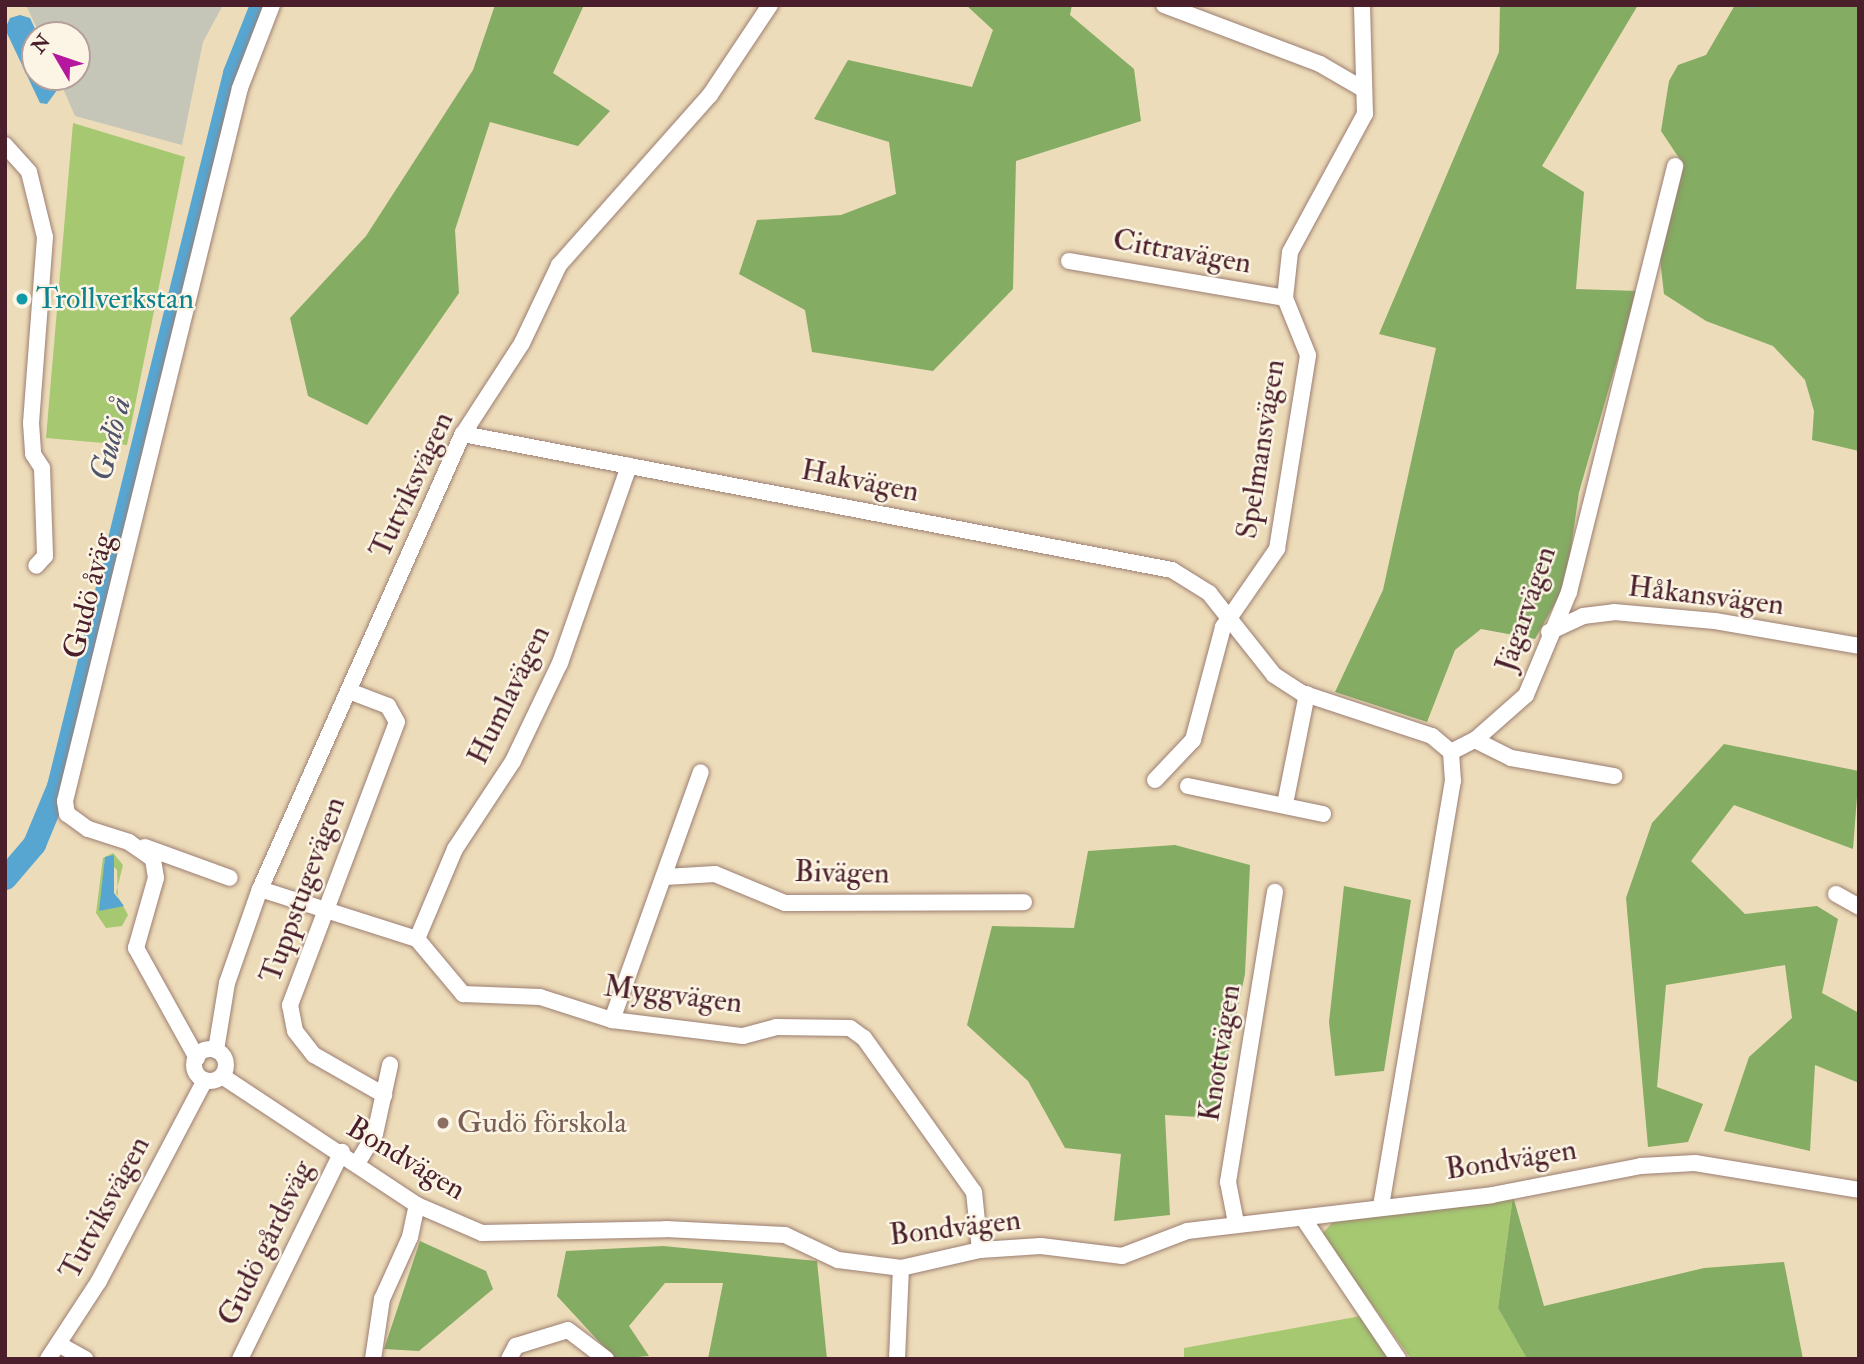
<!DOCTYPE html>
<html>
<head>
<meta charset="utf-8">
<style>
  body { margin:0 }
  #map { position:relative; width:1864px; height:1364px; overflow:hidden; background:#eddcb9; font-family:"IM FELL Double Pica",serif }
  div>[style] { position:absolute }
  .industrial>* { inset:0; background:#c5c5b8 }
  .green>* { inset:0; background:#a5c871 }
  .forest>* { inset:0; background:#84ac63 }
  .water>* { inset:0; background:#57a6d1 }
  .stream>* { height:3.5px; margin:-1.75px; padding:0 1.75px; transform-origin:1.75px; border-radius:1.75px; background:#57a6d1 }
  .river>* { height:23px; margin:-11.5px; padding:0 11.5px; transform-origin:11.5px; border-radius:11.5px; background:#57a6d1 }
  .roads { filter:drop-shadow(0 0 2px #9c7e72) drop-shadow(0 0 2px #9c7e72) }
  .minor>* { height:16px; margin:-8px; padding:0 8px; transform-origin:8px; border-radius:8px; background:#fff }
  .minor>.ring { margin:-8px; padding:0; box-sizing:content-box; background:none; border:16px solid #fff; border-radius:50% }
  .dots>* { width:19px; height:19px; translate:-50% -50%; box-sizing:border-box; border:4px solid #fcf5e5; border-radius:50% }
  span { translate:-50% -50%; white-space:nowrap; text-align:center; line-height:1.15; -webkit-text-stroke:5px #fcf5e5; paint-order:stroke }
  .street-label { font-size:30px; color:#4a1f2b }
  .culture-label { font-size:30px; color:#0d838f }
  .left { translate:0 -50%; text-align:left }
  .education-label { font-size:30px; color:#785e54 }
  .water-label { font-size:32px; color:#4f556d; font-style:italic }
  .frame { position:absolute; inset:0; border:7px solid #4a1f2b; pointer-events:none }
  .north { position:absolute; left:21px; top:21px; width:70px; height:70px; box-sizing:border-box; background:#fcf5e5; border:2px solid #b59f9b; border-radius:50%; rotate:309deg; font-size:19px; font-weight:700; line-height:28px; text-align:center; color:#4a1f2b }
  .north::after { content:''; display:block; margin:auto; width:24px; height:32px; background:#b5179e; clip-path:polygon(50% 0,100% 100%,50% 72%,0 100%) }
</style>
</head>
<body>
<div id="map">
  <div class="industrial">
    <div style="clip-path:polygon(26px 5px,223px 5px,203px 42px,182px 145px,75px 116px,58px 77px,77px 77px,77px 35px,40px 35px)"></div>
  </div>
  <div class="green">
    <div style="clip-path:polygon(73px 123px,185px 157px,127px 445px,46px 438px)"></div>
    <div style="clip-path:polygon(evenodd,113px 853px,123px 865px,116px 893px,128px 915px,122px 926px,106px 928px,96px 913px,103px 858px,113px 853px,105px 858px,117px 870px,118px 899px,100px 911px,105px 858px)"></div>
    <div style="clip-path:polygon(1513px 1196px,1498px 1308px,1527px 1359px,1411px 1359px,1322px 1234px,1335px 1220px)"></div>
    <div style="clip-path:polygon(1361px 1316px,1390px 1359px,1184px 1359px,1184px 1348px)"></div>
  </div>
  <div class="forest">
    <div style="clip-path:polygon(495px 5px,584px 5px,553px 73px,610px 111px,578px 146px,490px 122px,455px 230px,459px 293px,367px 425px,308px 396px,290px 318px,366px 236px,473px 70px)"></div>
    <div style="clip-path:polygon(966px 5px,1072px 5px,1070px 15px,1134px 69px,1141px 121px,1016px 161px,1013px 289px,933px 371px,812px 352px,805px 310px,739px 274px,757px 220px,841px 215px,896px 194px,889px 142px,814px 119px,848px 60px,972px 87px,993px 30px)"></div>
    <div style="clip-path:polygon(1500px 5px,1638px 5px,1542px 166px,1584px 192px,1576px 289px,1637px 291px,1579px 492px,1566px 584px,1535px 639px,1481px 629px,1455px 650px,1427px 722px,1335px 692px,1383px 590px,1436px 348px,1379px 334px,1499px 52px)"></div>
    <div style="clip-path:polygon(1735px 5px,1859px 5px,1859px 451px,1812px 440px,1814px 411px,1805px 380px,1773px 346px,1706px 321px,1664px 294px,1659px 250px,1683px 164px,1661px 131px,1669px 81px,1678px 65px,1706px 55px)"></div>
    <div style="clip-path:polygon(1724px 744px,1859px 771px,1853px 849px,1734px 805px,1691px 861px,1745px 914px,1817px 906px,1838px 919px,1822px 993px,1859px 1013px,1859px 1083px,1815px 1065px,1810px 1151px,1724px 1131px,1749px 1057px,1792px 1018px,1785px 965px,1666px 985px,1657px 1087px,1703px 1104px,1688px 1142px,1648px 1147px,1626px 898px,1652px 823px)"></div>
    <div style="clip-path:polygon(1175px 845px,1250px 865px,1245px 974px,1215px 1118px,1165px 1115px,1170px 1215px,1114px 1221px,1121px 1154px,1065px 1148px,1028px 1081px,967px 1025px,992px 926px,1074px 928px,1088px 851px)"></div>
    <div style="clip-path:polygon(1344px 886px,1411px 900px,1384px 1071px,1335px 1076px,1329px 1022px)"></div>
    <div style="clip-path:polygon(1513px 1196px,1544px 1306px,1704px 1268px,1784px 1262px,1803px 1359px,1527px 1359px,1498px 1308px)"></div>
    <div style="clip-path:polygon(420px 1241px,486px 1271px,493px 1289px,419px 1351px,384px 1349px)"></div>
    <div style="clip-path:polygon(663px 1246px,817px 1261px,827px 1359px,708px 1359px,723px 1283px,665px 1283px,629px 1326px,649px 1356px,615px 1359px,557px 1296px,566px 1251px)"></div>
  </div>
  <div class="water">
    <div style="clip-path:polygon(20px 15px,30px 18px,38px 35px,35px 77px,56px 77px,60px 86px,47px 104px,40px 103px,5px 29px,10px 18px)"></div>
    <div style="clip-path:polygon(114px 855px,114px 893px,124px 906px,99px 911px,105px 857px)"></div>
  </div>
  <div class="stream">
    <div style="left:1752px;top:6px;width:1px;rotate:-45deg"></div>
  </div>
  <div class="river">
    <div style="left:5px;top:878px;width:45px;rotate:-49.5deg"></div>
    <div style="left:34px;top:844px;width:63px;rotate:-67.5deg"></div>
    <div style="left:58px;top:786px;width:734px;rotate:-76.13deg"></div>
    <div style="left:234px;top:73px;width:73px;rotate:-68.3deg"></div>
  </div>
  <div class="roads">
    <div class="minor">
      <div style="left:1164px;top:5px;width:167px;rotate:20.7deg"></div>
      <div style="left:1320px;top:64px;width:50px;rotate:30.2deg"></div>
      <div style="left:5px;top:145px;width:36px;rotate:48deg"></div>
      <div style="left:29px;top:172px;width:67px;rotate:76.2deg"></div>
      <div style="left:45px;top:237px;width:187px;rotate:94.3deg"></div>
      <div style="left:31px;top:423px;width:31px;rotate:86deg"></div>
      <div style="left:33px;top:454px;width:17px;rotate:57deg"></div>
      <div style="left:42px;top:468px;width:88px;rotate:88deg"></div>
      <div style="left:45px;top:556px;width:13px;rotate:132deg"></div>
      <div style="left:1069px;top:261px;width:219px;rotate:9.7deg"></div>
      <div style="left:463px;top:434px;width:722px;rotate:10.86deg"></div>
      <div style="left:1172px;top:570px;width:44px;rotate:31.9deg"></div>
      <div style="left:1209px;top:593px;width:105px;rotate:51.6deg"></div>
      <div style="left:1274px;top:675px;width:33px;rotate:33deg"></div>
      <div style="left:1302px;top:693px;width:137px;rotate:18.3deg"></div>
      <div style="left:1432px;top:736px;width:25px;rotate:40deg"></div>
      <div style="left:1549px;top:632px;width:38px;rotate:-25deg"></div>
      <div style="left:1583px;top:616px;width:31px;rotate:-7deg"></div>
      <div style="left:1614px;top:612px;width:101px;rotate:5.1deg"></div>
      <div style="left:1715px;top:621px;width:146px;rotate:9.8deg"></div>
      <div style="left:349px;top:691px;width:42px;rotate:21deg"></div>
      <div style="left:388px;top:706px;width:18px;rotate:61deg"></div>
      <div style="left:397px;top:722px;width:303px;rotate:110.7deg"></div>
      <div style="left:290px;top:1005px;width:26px;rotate:79deg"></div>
      <div style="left:295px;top:1031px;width:31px;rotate:52deg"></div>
      <div style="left:314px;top:1055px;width:81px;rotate:29.7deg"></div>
      <div style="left:1475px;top:740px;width:40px;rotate:26.6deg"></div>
      <div style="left:1511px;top:758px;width:105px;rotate:9.9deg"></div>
      <div style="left:1155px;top:780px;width:55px;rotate:-46.5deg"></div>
      <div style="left:1193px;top:740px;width:117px;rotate:-75.1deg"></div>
      <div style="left:1223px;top:627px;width:95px;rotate:-55.3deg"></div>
      <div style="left:1277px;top:549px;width:196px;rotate:-80.9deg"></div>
      <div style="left:1308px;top:355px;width:61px;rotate:-112deg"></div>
      <div style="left:1285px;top:298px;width:46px;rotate:-83.8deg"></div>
      <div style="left:1290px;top:252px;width:157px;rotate:-61.5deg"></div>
      <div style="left:1365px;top:114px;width:109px;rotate:-91.6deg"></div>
      <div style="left:1188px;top:786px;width:138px;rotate:11.7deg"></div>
      <div style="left:1285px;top:804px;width:112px;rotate:-78.7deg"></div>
      <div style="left:145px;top:847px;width:90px;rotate:20deg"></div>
      <div style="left:665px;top:877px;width:50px;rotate:-3.4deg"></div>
      <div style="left:715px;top:874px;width:76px;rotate:22.5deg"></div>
      <div style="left:785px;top:903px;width:239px;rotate:-0.2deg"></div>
      <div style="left:260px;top:889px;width:165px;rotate:17.7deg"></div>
      <div style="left:417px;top:939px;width:72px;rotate:50.1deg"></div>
      <div style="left:463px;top:994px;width:77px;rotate:2.2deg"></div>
      <div style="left:540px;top:997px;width:76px;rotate:17.7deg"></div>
      <div style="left:612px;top:1020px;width:132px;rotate:7deg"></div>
      <div style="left:743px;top:1036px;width:34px;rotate:-15deg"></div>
      <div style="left:776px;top:1027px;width:74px;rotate:0.8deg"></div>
      <div style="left:850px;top:1028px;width:17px;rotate:36deg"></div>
      <div style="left:864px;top:1038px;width:189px;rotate:54.5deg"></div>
      <div style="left:974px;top:1192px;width:58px;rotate:84.1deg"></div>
      <div style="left:1836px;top:894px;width:26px;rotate:29deg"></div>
      <div style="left:417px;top:939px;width:98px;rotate:-67.1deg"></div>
      <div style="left:455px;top:849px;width:105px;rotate:-56.6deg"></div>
      <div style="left:513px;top:761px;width:109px;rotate:-64.4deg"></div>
      <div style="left:560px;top:663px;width:209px;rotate:-70.7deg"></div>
      <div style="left:612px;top:1020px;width:263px;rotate:-70.3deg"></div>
      <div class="ring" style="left:194px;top:1049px;width:16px;height:16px"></div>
      <div style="left:216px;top:1050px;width:68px;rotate:-80.7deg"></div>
      <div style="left:227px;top:983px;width:100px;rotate:-70.7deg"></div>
      <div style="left:260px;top:889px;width:498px;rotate:-66deg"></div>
      <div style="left:463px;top:434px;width:108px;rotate:-57deg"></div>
      <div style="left:522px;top:343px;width:86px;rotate:-64.6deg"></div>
      <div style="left:559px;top:265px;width:227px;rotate:-48.4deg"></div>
      <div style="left:710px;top:95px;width:108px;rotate:-56.3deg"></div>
      <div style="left:197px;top:1058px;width:126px;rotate:-119deg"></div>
      <div style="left:136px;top:948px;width:73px;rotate:-74.1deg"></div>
      <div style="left:156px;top:878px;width:19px;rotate:-99deg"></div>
      <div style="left:153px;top:859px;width:29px;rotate:-145deg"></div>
      <div style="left:129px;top:842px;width:43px;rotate:-162.4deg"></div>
      <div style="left:88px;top:829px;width:26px;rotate:-144deg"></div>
      <div style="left:67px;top:814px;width:13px;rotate:-99deg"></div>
      <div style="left:65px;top:801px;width:734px;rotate:-76.21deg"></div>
      <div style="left:240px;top:88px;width:89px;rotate:-68.9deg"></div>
      <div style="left:222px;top:1076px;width:234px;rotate:33.5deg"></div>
      <div style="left:417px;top:1205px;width:71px;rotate:23.3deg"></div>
      <div style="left:482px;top:1233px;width:184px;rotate:-1.2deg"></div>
      <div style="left:666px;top:1229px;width:119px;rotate:2.9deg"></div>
      <div style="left:785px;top:1235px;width:59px;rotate:25.3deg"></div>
      <div style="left:838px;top:1260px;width:64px;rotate:7.2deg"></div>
      <div style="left:901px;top:1268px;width:81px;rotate:-12.8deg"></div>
      <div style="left:980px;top:1250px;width:61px;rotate:-3.8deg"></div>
      <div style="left:1041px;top:1246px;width:82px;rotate:7deg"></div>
      <div style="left:1122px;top:1256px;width:70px;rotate:-21deg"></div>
      <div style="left:1187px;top:1231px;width:307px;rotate:-6.7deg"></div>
      <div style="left:1492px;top:1195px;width:152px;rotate:-11deg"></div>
      <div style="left:1641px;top:1166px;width:54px;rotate:-3.2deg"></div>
      <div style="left:1695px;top:1163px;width:166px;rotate:9.3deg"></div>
      <div style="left:358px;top:1162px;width:33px;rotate:-59deg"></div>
      <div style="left:375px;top:1134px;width:71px;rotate:-77.7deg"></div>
      <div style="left:1381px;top:1206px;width:431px;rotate:-80.4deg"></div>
      <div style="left:1453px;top:781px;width:29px;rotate:-94deg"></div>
      <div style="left:1451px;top:752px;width:27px;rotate:-27deg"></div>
      <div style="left:1475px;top:740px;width:68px;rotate:-41.4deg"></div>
      <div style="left:1526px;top:695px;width:112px;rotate:-67.3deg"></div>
      <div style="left:1569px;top:592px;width:439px;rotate:-76deg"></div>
      <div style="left:1303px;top:1218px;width:170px;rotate:56deg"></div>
      <div style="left:1236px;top:1223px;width:42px;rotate:-101deg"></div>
      <div style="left:1228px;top:1182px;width:294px;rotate:-80.8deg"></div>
      <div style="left:60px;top:1345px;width:29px;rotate:29deg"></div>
      <div style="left:48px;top:1359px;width:93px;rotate:-56.8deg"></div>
      <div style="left:99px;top:1281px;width:227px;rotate:-62.2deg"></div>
      <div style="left:240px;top:1359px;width:231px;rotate:-63.8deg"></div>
      <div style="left:373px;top:1359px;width:61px;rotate:-81.5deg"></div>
      <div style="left:382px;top:1299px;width:68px;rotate:-65.7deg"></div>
      <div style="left:410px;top:1237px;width:33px;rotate:-78deg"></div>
      <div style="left:509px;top:1359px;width:15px;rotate:-62deg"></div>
      <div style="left:516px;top:1346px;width:54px;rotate:-17.1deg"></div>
      <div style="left:568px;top:1330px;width:48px;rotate:37.3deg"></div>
      <div style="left:897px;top:1359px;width:91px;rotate:-87.5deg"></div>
    </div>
  </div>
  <div class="dots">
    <div style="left:22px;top:299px;background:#0f9aa8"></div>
    <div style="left:443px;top:1123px;background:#8d6e63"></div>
  </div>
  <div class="street-label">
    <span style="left:1182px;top:252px;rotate:10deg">Cittravägen</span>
    <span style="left:1261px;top:449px;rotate:-81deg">Spelmansvägen</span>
    <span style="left:860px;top:481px;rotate:11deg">Hakvägen</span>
    <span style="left:412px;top:485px;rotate:-65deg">Tutviksvägen</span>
    <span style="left:89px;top:596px;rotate:-76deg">Gudö åväg</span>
    <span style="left:1706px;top:596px;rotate:7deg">Håkansvägen</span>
    <span style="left:1526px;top:609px;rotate:-71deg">Jägarvägen</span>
    <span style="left:509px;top:695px;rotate:-64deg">Humlavägen</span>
    <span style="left:842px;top:873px;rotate:1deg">Bivägen</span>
    <span style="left:303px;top:890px;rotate:-70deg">Tuppstugevägen</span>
    <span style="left:673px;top:995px;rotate:7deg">Myggvägen</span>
    <span style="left:1220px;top:1053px;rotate:-81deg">Knottvägen</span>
    <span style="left:406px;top:1159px;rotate:31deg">Bondvägen</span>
    <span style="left:1511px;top:1160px;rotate:-9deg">Bondvägen</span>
    <span style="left:105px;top:1208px;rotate:-62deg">Tutviksvägen</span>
    <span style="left:955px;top:1228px;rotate:-7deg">Bondvägen</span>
    <span style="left:266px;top:1243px;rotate:-64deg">Gudö gårdsväg</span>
  </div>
  <div class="culture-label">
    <span class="left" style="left:36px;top:299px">Trollverkstan</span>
  </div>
  <div class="education-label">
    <span class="left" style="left:457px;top:1123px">Gudö förskola</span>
  </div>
  <div class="water-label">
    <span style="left:111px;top:439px;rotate:-76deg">Gudö å</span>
  </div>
  <div class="frame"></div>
  <div class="north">N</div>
</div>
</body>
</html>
